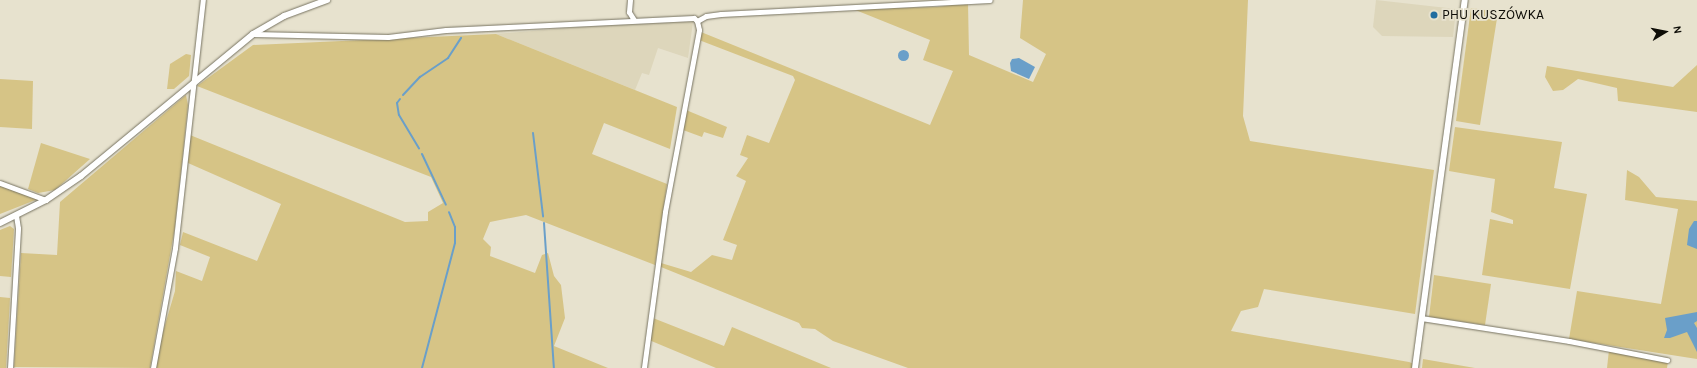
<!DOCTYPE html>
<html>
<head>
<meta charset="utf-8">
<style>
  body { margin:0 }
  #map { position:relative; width:1697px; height:368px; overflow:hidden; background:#e7e2ce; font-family:Karla,sans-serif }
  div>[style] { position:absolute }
  .built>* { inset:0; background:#ddd6bb }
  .green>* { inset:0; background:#d6c486 }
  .water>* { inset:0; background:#6a9fc9 }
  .round { border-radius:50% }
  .stream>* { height:2px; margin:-1px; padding:0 1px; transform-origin:1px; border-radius:1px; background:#6a9fc9 }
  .roads { filter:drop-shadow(0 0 1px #777361) drop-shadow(0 0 1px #777361) }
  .minor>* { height:5px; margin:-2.5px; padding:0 2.5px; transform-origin:2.5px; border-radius:2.5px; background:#fff }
  .tertiary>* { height:6px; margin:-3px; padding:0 3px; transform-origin:3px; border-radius:3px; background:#fff }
  .dots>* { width:11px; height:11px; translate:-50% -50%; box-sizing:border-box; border:2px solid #e7e2ce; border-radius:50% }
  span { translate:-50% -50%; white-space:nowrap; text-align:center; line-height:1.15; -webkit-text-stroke:3.5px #e7e2ce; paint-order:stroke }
  .poi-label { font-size:14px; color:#0e0d07 }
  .left { translate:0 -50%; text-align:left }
  .north { position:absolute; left:1645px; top:12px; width:40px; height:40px; -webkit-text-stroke:3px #e7e2ce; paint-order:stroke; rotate:80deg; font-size:11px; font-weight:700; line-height:16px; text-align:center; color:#0e0d07 }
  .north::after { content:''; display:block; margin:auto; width:14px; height:18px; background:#0e0d07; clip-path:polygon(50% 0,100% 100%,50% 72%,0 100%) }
</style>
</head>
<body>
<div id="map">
  <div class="built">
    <div style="clip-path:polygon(1376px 0,1456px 9px,1453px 37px,1382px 36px,1373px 27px)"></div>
    <div style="clip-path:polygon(688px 18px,693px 22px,688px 58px,658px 48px,649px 75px,642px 73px,635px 90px,496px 34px)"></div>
  </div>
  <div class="green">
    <div style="clip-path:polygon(1023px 0,1248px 0,1243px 116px,1250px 141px,1434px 170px,1415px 314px,1264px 289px,1258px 307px,1241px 311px,1231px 331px,1409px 362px,1414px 364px,1413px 368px,908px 368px,833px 341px,815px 329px,802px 328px,799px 323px,661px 267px,661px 263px,691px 272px,712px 255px,732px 260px,737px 245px,723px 240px,746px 181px,736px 176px,748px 158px,740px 155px,747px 135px,769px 143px,795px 80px,793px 76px,699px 40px,701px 32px,930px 125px,953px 71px,923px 60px,930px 40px,853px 9px,937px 7px,968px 3px,969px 55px,1033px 82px,1046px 54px,1020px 38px)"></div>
    <div style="clip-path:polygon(1471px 8px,1498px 12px,1480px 125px,1456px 121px)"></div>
    <div style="clip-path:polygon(496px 34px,677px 107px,670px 149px,604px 123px,592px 154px,667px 184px,655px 265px,526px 215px,490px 222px,483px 239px,491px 247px,490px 256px,535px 273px,542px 255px,548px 253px,554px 276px,561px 285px,565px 318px,554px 346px,608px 368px,155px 368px,160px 342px,175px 291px,176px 271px,202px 281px,210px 257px,180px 245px,183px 232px,257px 261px,281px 204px,188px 163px,190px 135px,405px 222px,428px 221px,428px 212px,443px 203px,431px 177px,197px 86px,253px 45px)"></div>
    <div style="clip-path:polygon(186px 54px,191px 55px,189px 76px,174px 89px,167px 89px,170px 64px)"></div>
    <div style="clip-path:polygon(1697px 65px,1697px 112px,1618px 101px,1617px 88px,1578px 79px,1563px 90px,1553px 91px,1545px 77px,1547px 66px,1673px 87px)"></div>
    <div style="clip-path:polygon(0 79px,33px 81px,32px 129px,0 127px)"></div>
    <div style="clip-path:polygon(186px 95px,188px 105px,175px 227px,150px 368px,14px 367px,21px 253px,57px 255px,60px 202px)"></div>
    <div style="clip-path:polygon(686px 110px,727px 127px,723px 138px,704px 132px,702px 137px,683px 130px)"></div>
    <div style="clip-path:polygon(1455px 127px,1562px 142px,1554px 188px,1587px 194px,1570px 289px,1482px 275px,1490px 219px,1513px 224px,1513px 220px,1491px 212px,1495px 179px,1449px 171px)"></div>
    <div style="clip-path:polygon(41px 143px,90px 159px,55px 190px,38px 193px,28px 189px)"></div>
    <div style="clip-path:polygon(1627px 170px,1639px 177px,1656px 197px,1697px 201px,1697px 359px,1569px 339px,1577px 291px,1661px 304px,1678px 209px,1625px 200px)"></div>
    <div style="clip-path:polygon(0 186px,38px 199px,0 214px)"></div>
    <div style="clip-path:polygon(10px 226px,14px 229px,11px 277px,0 276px,0 230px)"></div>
    <div style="clip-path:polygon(1434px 275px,1491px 284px,1485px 325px,1429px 317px)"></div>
    <div style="clip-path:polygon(0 297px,10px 298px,6px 368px,0 368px)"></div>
    <div style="clip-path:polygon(653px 318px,724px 346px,732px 327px,831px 368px,716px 368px,649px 340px)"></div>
    <div style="clip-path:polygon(1609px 350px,1668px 361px,1667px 368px,1607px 368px)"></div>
    <div style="clip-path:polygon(1423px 359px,1475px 368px,1422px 368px)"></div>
  </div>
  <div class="water">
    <div class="round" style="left:897.5px;top:49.5px;width:11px;height:11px"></div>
    <div style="clip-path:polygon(1019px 58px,1035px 67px,1029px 79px,1011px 71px,1010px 63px,1012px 59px)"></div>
    <div style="clip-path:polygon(1694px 221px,1697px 221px,1697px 249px,1687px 245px,1689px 229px)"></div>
    <div style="clip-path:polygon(1697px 312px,1697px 321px,1694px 323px,1697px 328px,1697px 352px,1687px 332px,1670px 338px,1664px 338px,1667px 330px,1665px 318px)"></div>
  </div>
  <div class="stream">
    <div style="left:403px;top:95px;width:25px;rotate:-47deg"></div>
    <div style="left:420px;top:77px;width:34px;rotate:-34deg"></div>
    <div style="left:448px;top:58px;width:24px;rotate:-57deg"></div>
    <div style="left:400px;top:99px;width:5px;rotate:127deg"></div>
    <div style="left:397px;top:103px;width:12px;rotate:81deg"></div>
    <div style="left:399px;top:115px;width:39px;rotate:59deg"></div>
    <div style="left:533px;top:133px;width:84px;rotate:83.1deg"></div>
    <div style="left:422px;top:154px;width:56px;rotate:64.8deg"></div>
    <div style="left:544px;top:223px;width:145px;rotate:86.1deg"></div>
    <div style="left:422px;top:368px;width:129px;rotate:-75.2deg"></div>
    <div style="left:455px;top:243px;width:16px;rotate:-90deg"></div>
    <div style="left:455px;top:227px;width:16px;rotate:-112deg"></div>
  </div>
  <div class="roads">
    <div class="minor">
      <div style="left:630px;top:0;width:12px;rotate:95deg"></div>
      <div style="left:629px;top:12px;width:9px;rotate:58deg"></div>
      <div style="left:697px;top:21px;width:10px;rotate:-29deg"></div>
      <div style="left:706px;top:16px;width:15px;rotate:-8deg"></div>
      <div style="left:721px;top:14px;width:269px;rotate:-3deg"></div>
      <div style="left:253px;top:34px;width:135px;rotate:1.3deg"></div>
      <div style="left:388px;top:37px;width:58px;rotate:-6.9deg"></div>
      <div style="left:446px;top:30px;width:248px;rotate:-2.8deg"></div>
      <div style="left:694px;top:18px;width:4px;rotate:45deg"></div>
      <div style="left:697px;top:21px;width:9px;rotate:77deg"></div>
      <div style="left:699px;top:30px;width:185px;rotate:100.6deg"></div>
      <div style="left:665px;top:212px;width:157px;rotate:97.7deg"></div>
      <div style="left:0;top:183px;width:49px;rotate:20.3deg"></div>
      <div style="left:1421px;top:318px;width:150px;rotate:8.8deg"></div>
      <div style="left:1569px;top:341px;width:100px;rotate:11deg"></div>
      <div style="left:10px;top:368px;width:140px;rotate:-86.7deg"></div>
      <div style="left:18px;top:228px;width:12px;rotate:-99deg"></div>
      <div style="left:153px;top:368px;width:122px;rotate:-79.6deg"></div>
      <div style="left:175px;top:248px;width:250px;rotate:-83.6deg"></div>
    </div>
    <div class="tertiary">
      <div style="left:0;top:223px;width:51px;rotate:-26.6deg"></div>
      <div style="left:46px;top:200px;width:42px;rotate:-34.4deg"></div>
      <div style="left:81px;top:176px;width:223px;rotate:-39.5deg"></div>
      <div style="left:253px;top:34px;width:36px;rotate:-30deg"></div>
      <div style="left:284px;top:16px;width:46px;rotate:-20.4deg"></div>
      <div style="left:1415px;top:368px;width:371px;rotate:-82.3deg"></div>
    </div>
  </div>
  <div class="dots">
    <div style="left:1434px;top:15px;background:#216da0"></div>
  </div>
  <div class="poi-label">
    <span class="left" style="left:1442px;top:15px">PHU KUSZÓWKA</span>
  </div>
  <div class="north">N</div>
</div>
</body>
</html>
